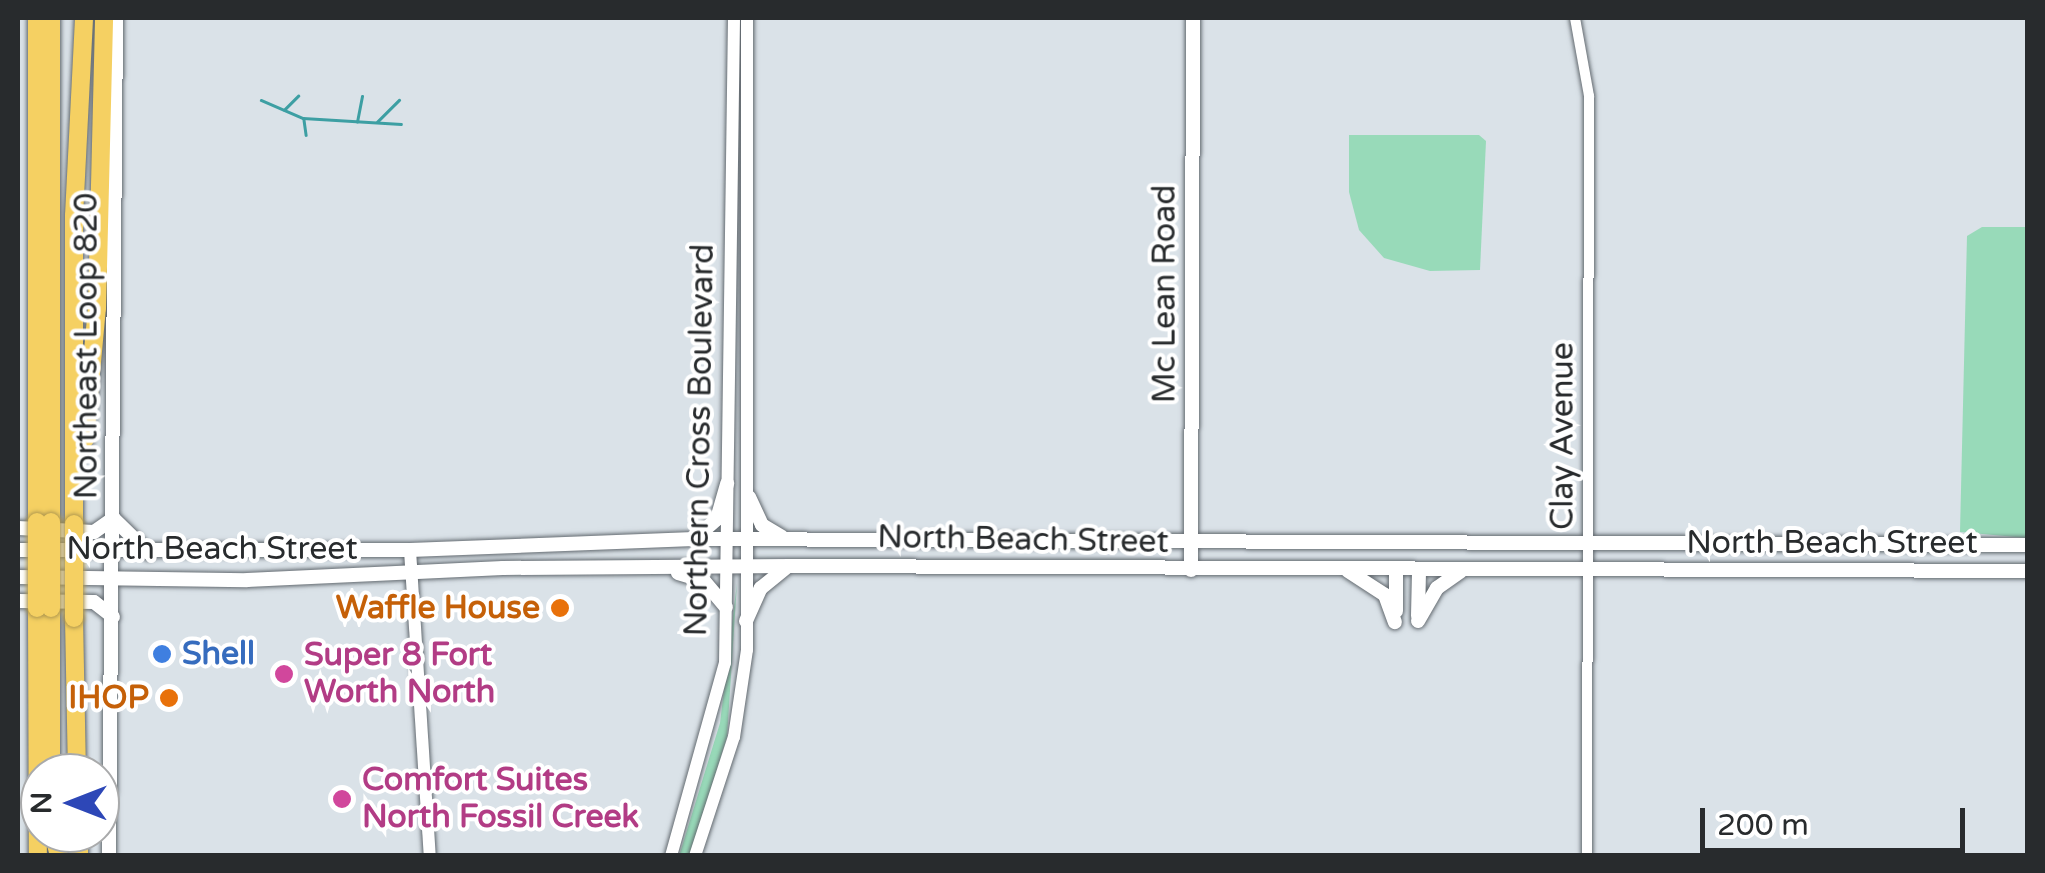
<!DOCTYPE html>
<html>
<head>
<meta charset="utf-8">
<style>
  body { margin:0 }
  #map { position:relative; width:2045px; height:873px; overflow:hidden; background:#dae2e8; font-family:"Varela Round",sans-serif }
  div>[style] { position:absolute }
  .green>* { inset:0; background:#98dab9 }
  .stream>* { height:2.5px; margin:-1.25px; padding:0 1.25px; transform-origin:1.25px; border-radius:1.25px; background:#3d9fa3 }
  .roads { filter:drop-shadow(0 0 2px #636a70) drop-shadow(0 0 2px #636a70) }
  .minor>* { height:10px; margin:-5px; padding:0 5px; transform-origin:5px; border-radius:5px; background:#fff }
  .tertiary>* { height:12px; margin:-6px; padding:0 6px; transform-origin:6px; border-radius:6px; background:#fff }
  .secondary>* { height:14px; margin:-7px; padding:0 7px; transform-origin:7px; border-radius:7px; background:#fff }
  .motorway>* { height:18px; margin:-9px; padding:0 9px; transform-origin:9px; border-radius:9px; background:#f5d062 }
  .bridges { filter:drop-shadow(0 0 2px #ad964f) drop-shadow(0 0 2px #ad964f) }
  .motorway-bridge>* { height:18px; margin:-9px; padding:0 9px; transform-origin:9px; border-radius:9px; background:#f5d062 }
  .dots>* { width:28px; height:28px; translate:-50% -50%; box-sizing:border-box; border:5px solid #fff; border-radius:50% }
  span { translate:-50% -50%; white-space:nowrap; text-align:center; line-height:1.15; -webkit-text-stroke:8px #fff; paint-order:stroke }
  .street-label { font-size:32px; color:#282b2d }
  .food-label { font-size:32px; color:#c56008; font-weight:700 }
  .right { translate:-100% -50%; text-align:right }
  .shop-label { font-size:32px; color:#366cbe; font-weight:700 }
  .left { translate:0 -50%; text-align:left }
  .hotel-label { font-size:32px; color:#b23c85; font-weight:700 }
  .frame { position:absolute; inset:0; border:20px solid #282b2d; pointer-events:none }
  .north { position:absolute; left:20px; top:753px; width:100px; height:100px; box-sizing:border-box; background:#fff; border:2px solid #a9aaab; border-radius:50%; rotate:270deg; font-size:28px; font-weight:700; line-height:40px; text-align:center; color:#282b2d }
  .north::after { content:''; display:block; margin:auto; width:35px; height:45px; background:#2d47b7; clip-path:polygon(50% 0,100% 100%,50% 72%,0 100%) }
  .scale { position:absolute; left:1700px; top:808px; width:265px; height:45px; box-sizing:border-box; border:5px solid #282b2d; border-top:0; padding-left:12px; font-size:30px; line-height:35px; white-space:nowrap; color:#282b2d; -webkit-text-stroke:8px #fff; paint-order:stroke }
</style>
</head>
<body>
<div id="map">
  <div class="green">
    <div style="clip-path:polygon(1349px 135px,1479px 135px,1486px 141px,1480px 270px,1430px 271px,1384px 258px,1359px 230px,1349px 192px)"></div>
    <div style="clip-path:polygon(1982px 227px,2027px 227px,2027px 538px,1960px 532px,1967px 236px)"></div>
    <div style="clip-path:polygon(737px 583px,727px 737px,690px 855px,679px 856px,720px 723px)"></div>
  </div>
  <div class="stream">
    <div style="left:261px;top:100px;width:46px;rotate:23.2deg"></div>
    <div style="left:303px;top:118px;width:98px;rotate:3.5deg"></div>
    <div style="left:284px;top:110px;width:20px;rotate:-45deg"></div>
    <div style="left:304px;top:120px;width:15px;rotate:82deg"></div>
    <div style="left:357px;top:122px;width:26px;rotate:-79deg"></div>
    <div style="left:377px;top:122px;width:31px;rotate:-45deg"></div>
  </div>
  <div class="roads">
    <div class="minor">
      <div style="left:1575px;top:18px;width:79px;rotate:79.8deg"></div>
      <div style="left:1589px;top:96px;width:760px;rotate:90.15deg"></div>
    </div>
    <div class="tertiary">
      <div style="left:410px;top:550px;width:307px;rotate:86.3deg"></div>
      <div style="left:671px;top:856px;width:200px;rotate:-74.4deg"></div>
      <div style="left:725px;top:663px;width:645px;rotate:-89.2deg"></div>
      <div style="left:695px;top:856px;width:125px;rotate:-71.9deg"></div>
      <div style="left:734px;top:737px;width:88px;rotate:-81.5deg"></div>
      <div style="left:747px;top:650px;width:632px;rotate:-90deg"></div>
    </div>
    <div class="secondary">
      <div style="left:749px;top:497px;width:31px;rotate:65deg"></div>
      <div style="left:762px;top:525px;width:23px;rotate:31deg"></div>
      <div style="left:114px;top:519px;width:49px;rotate:44.2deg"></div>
      <div style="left:18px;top:528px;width:76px;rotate:3deg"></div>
      <div style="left:94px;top:532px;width:24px;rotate:-35deg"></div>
      <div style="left:694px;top:539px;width:30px;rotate:-41deg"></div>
      <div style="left:717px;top:519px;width:37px;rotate:-74deg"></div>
      <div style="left:18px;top:550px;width:392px"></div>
      <div style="left:410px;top:550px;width:284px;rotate:-2.2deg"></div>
      <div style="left:694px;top:539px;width:1334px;rotate:0.26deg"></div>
      <div style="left:1191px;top:570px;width:552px;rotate:-89.79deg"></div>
      <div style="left:1348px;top:571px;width:44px;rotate:33deg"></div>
      <div style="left:1385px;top:595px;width:29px;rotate:70deg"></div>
      <div style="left:678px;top:573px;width:27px;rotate:17deg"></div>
      <div style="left:704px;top:581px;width:34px;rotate:50deg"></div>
      <div style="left:18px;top:577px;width:229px;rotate:0.8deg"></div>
      <div style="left:247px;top:580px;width:256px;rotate:-2.7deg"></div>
      <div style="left:503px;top:568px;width:287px;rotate:-0.4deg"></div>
      <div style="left:790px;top:566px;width:1238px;rotate:0.23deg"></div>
      <div style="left:18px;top:601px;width:76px;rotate:0.8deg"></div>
      <div style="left:94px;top:602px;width:24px;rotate:38deg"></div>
      <div style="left:1396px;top:611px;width:40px;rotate:-90deg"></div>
      <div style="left:1418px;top:616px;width:45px;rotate:-88.7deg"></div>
      <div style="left:746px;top:621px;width:36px;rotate:-66deg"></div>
      <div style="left:761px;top:588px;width:32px;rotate:-39deg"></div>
      <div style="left:1418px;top:621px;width:38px;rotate:-60deg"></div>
      <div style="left:1437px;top:588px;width:29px;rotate:-35deg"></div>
      <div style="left:109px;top:856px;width:838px;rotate:-89.52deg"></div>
    </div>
    <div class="motorway">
      <div style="left:85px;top:439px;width:132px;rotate:-84.8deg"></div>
      <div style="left:97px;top:308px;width:290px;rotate:-88.6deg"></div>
      <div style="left:37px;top:522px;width:504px;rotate:-90deg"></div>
      <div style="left:51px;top:522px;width:504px;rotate:-90deg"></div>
      <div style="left:74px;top:524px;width:308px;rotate:-90deg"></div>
      <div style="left:74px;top:216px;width:198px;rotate:-87.1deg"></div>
      <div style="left:37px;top:608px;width:248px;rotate:89.8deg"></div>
      <div style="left:51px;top:608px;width:165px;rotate:90deg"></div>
      <div style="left:74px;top:618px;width:155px;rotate:88.9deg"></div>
      <div style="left:53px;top:833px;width:24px;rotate:75deg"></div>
      <div style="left:79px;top:833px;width:23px;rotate:90deg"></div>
    </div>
  </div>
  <div class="bridges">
    <div class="motorway-bridge">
      <div style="left:37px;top:522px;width:86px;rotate:90deg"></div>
      <div style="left:51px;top:522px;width:86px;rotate:90deg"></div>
      <div style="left:74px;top:524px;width:94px;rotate:90deg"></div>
    </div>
  </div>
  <div class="dots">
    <div style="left:560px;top:608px;background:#e8710a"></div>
    <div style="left:162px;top:654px;background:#3f7fe0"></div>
    <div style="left:284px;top:674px;background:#d1479c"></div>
    <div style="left:169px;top:698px;background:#e8710a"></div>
    <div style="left:342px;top:799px;background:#d1479c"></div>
  </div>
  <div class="street-label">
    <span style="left:1165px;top:294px;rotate:-90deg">Mc Lean Road</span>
    <span style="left:87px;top:346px;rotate:-90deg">Northeast Loop 820</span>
    <span style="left:1563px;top:436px;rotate:-90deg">Clay Avenue</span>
    <span style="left:700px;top:440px;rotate:-89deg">Northern Cross Boulevard</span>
    <span style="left:1023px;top:540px;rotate:1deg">North Beach Street</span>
    <span style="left:1832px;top:543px">North Beach Street</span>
    <span style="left:212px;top:549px">North Beach Street</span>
  </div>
  <div class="food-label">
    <span class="right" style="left:540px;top:608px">Waffle House</span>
    <span class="right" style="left:149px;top:698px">IHOP</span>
  </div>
  <div class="shop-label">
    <span class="left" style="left:182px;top:654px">Shell</span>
  </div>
  <div class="hotel-label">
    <span class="left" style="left:304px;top:674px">Super 8 Fort<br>Worth North</span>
    <span class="left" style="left:362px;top:799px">Comfort Suites<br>North Fossil Creek</span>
  </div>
  <div class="frame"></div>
  <div class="north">N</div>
  <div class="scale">200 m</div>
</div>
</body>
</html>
